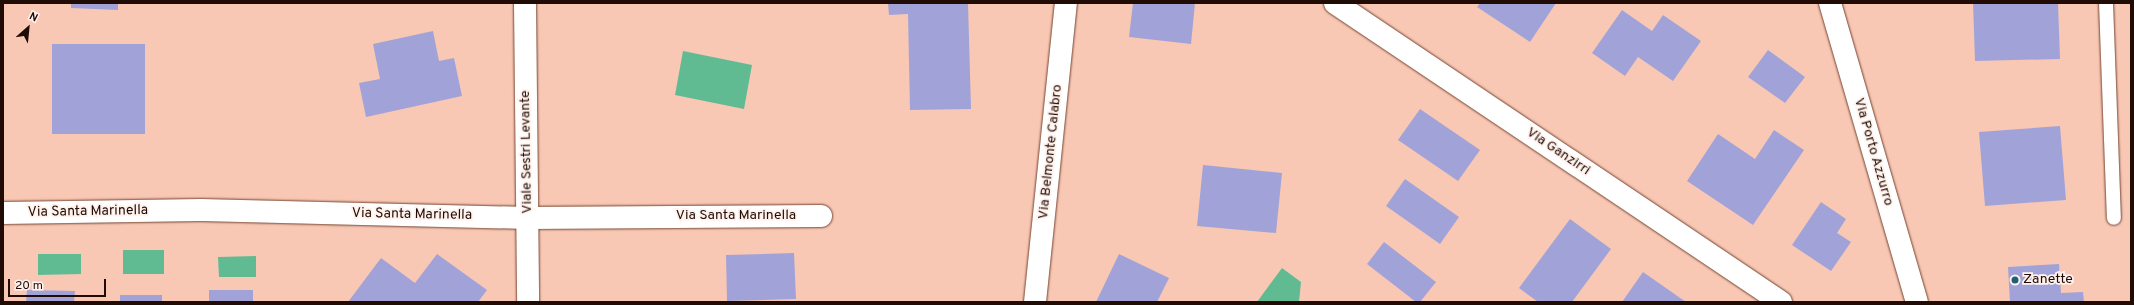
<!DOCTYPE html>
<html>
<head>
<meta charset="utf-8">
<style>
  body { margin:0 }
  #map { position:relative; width:2134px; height:305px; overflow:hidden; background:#f8c8b5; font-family:Overpass,sans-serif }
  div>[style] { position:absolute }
  .water>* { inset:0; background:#61bb92 }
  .building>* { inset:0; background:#a1a3d8 }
  .roads { filter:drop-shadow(0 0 1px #76442f) drop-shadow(0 0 1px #76442f) }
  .lane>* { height:14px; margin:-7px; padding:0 7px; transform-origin:7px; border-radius:7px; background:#fff }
  .street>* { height:22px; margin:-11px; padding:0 11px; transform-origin:11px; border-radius:11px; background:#fff }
  .dots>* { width:11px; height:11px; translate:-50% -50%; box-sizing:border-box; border:2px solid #fff2ed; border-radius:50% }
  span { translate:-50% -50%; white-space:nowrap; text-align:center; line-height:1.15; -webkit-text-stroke:3.5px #fff2ed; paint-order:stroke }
  .street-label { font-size:14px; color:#200c04 }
  .poi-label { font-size:14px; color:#200c04 }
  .left { translate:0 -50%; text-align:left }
  .frame { position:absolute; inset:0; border:4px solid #200c04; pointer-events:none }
  .north { position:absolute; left:8px; top:8px; width:40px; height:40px; -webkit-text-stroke:3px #fff2ed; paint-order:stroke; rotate:27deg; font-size:11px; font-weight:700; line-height:16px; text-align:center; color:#200c04 }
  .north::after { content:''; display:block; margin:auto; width:14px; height:18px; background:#200c04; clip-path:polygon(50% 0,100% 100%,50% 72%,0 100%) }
  .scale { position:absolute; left:8px; top:279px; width:98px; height:18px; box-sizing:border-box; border:2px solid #200c04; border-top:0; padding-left:5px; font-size:12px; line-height:14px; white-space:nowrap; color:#200c04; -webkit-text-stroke:3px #fff2ed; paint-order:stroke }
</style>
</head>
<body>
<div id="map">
  <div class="water">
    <div style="clip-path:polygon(683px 51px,752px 65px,744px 109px,675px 95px)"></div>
    <div style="clip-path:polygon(123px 250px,164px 250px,164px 274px,123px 274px)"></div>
    <div style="clip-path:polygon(38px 254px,81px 254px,81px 274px,38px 275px)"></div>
    <div style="clip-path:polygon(256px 256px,256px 277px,219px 277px,218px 257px)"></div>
    <div style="clip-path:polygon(1282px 268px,1301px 282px,1299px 302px,1257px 302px)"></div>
  </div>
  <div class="building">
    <div style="clip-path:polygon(71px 3px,118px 3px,118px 10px,71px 8px)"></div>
    <div style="clip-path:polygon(888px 3px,968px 3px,971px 109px,910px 110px,908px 14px,889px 15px)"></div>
    <div style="clip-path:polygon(1133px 3px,1195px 3px,1191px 44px,1129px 37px)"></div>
    <div style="clip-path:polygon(1480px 3px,1556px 3px,1530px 42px,1477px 7px)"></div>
    <div style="clip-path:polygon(1973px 3px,2058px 3px,2060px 59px,1975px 61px)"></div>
    <div style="clip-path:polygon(1622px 10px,1652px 31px,1663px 15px,1701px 41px,1673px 81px,1638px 57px,1625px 76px,1592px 53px)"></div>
    <div style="clip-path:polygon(433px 31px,439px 61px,454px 58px,462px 96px,366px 117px,359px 83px,380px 79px,373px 44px)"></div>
    <div style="clip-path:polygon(52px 44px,145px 44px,145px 134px,52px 134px)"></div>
    <div style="clip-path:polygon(1768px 50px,1805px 77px,1785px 103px,1748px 77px)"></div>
    <div style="clip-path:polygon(1420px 109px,1480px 150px,1458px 181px,1398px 140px)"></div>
    <div style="clip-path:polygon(2060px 126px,2066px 200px,1985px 206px,1979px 132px)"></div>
    <div style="clip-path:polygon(1774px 130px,1804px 150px,1753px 225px,1687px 181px,1718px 134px,1755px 159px)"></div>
    <div style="clip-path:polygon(1203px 165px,1282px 173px,1276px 233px,1197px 226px)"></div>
    <div style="clip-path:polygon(1405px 179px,1459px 217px,1440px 244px,1386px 206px)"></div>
    <div style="clip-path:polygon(1821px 202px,1846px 219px,1837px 233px,1851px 242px,1831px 271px,1792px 245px)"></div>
    <div style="clip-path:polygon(1570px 219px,1611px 249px,1572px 302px,1538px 302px,1519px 288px)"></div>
    <div style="clip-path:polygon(1384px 242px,1436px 282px,1420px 302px,1416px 302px,1367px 264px)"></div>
    <div style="clip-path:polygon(794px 253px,796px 299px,727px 301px,726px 255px)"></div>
    <div style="clip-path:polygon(437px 254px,487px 290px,478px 302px,348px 302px,381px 258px,415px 283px)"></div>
    <div style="clip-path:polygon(1119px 254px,1169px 278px,1157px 302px,1096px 302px)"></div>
    <div style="clip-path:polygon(2059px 264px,2061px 293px,2083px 292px,2084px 302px,2010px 302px,2008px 267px)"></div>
    <div style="clip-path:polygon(1643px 272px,1686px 302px,1622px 302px)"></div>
    <div style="clip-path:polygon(27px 290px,75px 291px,74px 302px,26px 302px)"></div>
    <div style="clip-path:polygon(209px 290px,253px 290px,253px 302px,209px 302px)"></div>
    <div style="clip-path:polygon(120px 295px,162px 295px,162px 302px,120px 302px)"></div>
  </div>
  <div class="roads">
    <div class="lane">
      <div style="left:2106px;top:3px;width:215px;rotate:87.9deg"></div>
    </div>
    <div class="street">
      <div style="left:525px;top:3px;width:299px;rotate:89.4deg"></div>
      <div style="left:1335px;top:3px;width:537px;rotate:33.84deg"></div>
      <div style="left:1830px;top:3px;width:311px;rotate:73.8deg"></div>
      <div style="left:3px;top:213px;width:198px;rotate:-0.9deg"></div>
      <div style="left:201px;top:210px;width:327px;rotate:1.4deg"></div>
      <div style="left:528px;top:218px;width:293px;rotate:-0.4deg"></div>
      <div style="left:1035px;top:302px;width:301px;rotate:-84.1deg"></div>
    </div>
  </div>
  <div class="dots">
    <div style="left:2015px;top:280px;background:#1d5f73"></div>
  </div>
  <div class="street-label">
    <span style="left:527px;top:152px;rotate:-91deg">Viale Sestri Levante</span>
    <span style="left:1051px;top:152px;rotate:-84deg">Via Belmonte Calabro</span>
    <span style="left:1558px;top:152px;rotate:34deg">Via Ganzirri</span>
    <span style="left:1873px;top:152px;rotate:74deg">Via Porto Azzurro</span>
    <span style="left:88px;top:212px;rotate:-1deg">Via Santa Marinella</span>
    <span style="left:412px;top:215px;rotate:1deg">Via Santa Marinella</span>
    <span style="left:736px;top:216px">Via Santa Marinella</span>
  </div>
  <div class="poi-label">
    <span class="left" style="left:2023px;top:280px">Zanette</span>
  </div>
  <div class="frame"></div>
  <div class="north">N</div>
  <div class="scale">20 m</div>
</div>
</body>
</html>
